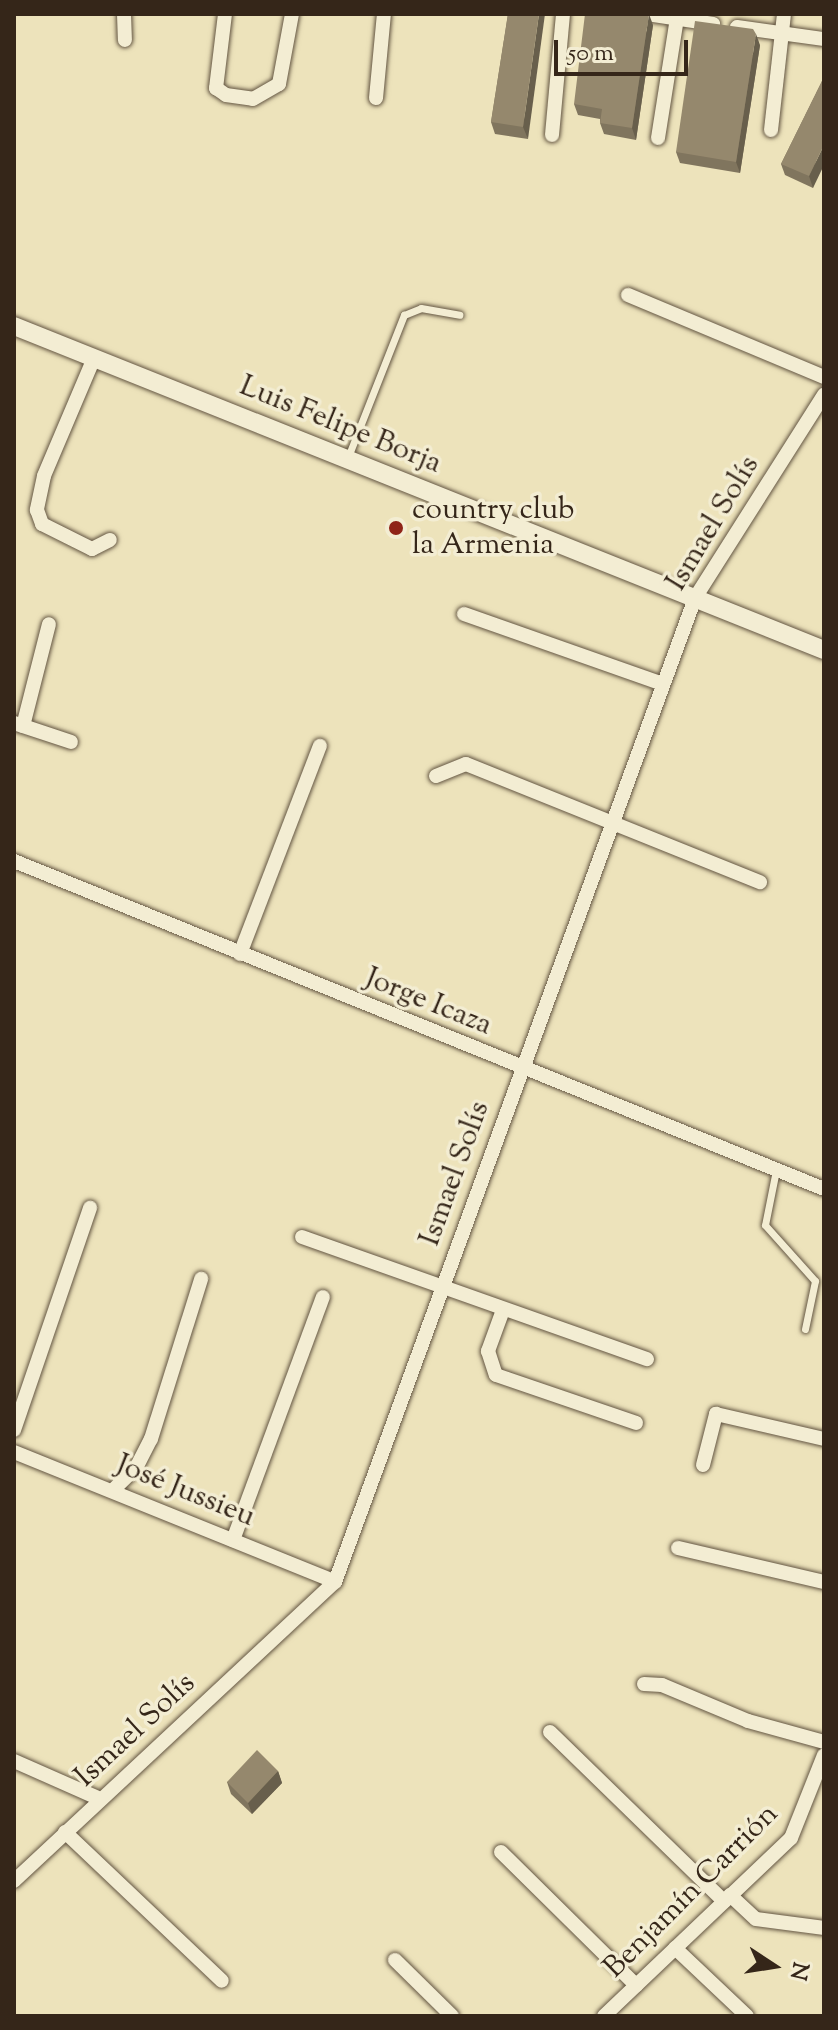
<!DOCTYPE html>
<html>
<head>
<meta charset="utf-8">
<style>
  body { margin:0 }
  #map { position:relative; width:838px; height:2030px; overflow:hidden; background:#ede3bb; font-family:"Sorts Mill Goudy",serif }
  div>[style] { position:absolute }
  .roads { filter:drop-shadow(0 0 2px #635542) drop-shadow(0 0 2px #635542) }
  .service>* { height:7px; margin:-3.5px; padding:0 3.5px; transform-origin:3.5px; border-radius:3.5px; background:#f3edd3 }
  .minor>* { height:14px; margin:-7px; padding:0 7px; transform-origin:7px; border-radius:7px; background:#f3edd3 }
  .tertiary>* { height:18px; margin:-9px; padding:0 9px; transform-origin:9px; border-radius:9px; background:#f3edd3 }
  .wall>* { inset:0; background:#80755e }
  .shaded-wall>* { inset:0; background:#685f4c }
  .building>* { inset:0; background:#95886d }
  .dots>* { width:22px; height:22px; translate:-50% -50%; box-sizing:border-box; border:4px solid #f3edd3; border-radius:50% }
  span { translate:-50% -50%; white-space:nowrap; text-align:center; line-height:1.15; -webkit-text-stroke:7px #f3edd3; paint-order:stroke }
  .street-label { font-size:30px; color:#352619 }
  .poi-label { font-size:30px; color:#352619 }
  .left { translate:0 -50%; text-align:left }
  .frame { position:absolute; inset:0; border:16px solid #352619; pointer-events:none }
  .north { position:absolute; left:734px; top:1926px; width:80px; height:80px; -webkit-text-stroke:6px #f3edd3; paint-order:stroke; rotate:102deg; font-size:22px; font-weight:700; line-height:32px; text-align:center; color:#352619 }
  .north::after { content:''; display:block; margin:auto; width:28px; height:36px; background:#352619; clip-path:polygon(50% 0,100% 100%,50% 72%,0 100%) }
  .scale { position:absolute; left:554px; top:40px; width:134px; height:36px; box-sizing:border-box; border:4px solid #352619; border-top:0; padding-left:10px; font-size:24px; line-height:28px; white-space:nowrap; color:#352619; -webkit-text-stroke:6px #f3edd3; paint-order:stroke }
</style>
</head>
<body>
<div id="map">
  <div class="roads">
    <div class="service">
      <div style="left:348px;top:457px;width:153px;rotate:-68.5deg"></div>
      <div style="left:404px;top:315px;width:18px;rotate:-22deg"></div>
      <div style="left:421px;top:308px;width:39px;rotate:10deg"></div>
      <div style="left:776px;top:1170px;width:56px;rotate:101.3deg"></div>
      <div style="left:765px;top:1225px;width:75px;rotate:48.2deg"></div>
      <div style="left:815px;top:1281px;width:49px;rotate:101.8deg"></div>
    </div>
    <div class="minor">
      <div style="left:124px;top:14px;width:26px;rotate:88deg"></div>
      <div style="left:225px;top:14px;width:75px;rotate:96.9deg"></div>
      <div style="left:216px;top:88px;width:12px;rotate:35deg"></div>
      <div style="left:226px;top:95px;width:27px;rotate:8deg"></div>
      <div style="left:253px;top:99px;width:30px;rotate:-30deg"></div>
      <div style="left:279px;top:84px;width:71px;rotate:-79.5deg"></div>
      <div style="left:647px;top:14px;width:67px;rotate:8.6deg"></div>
      <div style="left:737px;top:27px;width:88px;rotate:7.9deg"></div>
      <div style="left:376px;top:98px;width:84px;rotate:-84.6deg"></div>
      <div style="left:771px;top:130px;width:117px;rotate:-83.6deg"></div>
      <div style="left:552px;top:135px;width:121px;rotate:-84.8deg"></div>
      <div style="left:658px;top:138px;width:121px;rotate:-81deg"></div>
      <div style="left:628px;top:295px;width:212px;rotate:22.7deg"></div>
      <div style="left:94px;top:358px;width:128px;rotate:113deg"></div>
      <div style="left:44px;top:476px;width:35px;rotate:102deg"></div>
      <div style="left:37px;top:510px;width:15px;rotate:70deg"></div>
      <div style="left:42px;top:524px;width:56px;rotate:26.6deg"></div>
      <div style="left:92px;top:549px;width:20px;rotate:-27deg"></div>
      <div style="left:464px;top:614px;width:211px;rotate:19.4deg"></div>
      <div style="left:14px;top:723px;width:60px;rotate:18.4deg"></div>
      <div style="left:23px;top:726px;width:105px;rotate:-75.7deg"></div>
      <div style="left:436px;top:776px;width:32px;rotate:-22deg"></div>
      <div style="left:466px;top:764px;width:317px;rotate:21.9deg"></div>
      <div style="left:14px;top:861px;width:874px;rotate:22.04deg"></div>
      <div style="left:240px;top:954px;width:223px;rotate:-69deg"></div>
      <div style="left:302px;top:1237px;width:366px;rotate:19.5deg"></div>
      <div style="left:503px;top:1310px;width:44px;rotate:110.1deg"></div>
      <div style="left:488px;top:1351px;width:25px;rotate:72deg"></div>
      <div style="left:496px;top:1375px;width:148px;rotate:18.9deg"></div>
      <div style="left:14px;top:1430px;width:235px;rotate:-71.1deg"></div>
      <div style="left:14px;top:1452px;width:346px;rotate:22deg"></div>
      <div style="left:703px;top:1465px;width:53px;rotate:-75.7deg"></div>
      <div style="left:716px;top:1414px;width:111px;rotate:13deg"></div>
      <div style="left:112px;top:1491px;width:33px;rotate:-44deg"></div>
      <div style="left:136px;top:1468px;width:33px;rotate:-63deg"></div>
      <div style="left:151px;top:1439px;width:168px;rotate:-72.6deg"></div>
      <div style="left:233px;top:1540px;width:259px;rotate:-69.7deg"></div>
      <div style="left:678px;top:1548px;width:150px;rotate:13.1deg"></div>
      <div style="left:644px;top:1684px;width:18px;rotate:3deg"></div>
      <div style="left:662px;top:1685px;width:93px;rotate:22.7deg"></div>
      <div style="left:748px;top:1721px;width:79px;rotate:15.4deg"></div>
      <div style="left:550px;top:1732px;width:243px;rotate:44.2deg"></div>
      <div style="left:14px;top:1761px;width:94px;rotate:23.8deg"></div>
      <div style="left:65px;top:1832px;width:216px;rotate:43.5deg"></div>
      <div style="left:501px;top:1852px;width:190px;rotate:44.6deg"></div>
      <div style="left:14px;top:1881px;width:439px;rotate:-43deg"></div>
      <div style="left:335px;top:1582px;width:1048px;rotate:-69.9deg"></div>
      <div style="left:695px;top:598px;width:241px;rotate:-57.6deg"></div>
      <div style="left:730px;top:1895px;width:35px;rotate:43deg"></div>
      <div style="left:756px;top:1919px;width:69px;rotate:7.5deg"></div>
      <div style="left:675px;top:1948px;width:99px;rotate:43.4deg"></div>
      <div style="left:395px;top:1960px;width:80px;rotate:44.5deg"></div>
      <div style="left:604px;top:2016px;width:258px;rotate:-43.6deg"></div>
      <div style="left:791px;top:1838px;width:89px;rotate:-68.3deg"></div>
    </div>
    <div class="tertiary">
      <div style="left:14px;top:326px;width:872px;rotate:21.8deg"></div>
    </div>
  </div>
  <div class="wall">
    <div style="clip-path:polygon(508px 14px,528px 139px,495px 134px,491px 122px)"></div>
    <div style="clip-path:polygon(653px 25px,636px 140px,604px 134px,600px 123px,600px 119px,578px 115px,574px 104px)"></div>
    <div style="clip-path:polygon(760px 45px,740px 173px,680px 163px,676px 152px)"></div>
    <div style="clip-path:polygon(824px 77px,813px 188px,785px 175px,781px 164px)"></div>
    <div style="clip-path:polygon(278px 1771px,282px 1783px,252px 1814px,231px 1794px,227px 1782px)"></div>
  </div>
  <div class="shaded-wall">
    <div style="clip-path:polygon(539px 14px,545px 14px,528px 139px,523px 127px)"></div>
    <div style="clip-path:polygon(649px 14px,653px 25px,636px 140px,632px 128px)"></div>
    <div style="clip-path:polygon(756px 34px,760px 45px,740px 173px,736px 162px)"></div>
    <div style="clip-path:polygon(824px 145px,824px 165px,813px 188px,809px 176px)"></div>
    <div style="clip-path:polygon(278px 1771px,282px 1783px,252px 1814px,248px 1803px)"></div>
  </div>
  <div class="building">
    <div style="clip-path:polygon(508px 14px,539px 14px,523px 127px,491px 122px)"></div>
    <div style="clip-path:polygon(585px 14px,649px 14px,632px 128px,600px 123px,602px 109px,574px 104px)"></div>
    <div style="clip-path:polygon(695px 21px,753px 29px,756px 34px,736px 162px,676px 152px)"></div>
    <div style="clip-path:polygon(824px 77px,824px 145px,809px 176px,781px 164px)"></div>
    <div style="clip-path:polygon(257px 1750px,278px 1771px,248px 1803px,227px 1782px)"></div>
  </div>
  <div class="dots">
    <div style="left:396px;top:528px;background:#8f2418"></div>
  </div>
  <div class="street-label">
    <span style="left:340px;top:426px;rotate:22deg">Luis Felipe Borja</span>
    <span style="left:714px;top:524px;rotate:-59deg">Ismael Solís</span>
    <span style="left:428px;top:1003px;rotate:22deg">Jorge Icaza</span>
    <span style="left:456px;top:1174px;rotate:-70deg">Ismael Solís</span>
    <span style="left:185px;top:1492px;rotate:22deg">José Jussieu</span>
    <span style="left:136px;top:1731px;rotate:-43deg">Ismael Solís</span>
    <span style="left:692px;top:1892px;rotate:-45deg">Benjamín Carrión</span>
  </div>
  <div class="poi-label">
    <span class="left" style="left:412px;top:528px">country club<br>la Armenia</span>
  </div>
  <div class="frame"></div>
  <div class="north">N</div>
  <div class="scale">50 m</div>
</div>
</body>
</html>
